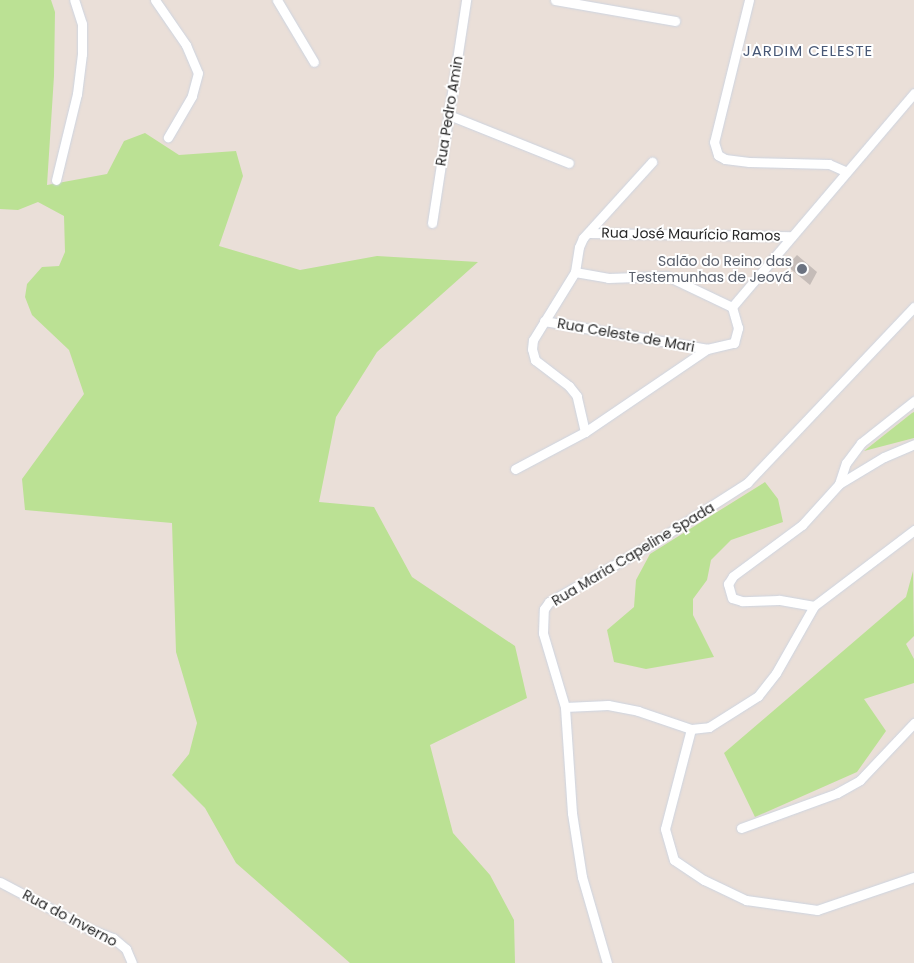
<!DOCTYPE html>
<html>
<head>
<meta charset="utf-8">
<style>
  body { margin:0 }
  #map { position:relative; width:914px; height:963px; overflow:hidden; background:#eadfd8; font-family:Poppins,sans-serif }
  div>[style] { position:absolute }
  .green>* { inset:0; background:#bbe194 }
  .building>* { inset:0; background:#c5bcb8 }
  .roads { filter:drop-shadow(0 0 1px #cdd4e0) drop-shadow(0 0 1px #cdd4e0) }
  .street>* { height:9px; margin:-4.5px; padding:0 4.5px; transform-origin:4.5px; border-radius:4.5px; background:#fff }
  .dots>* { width:14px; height:14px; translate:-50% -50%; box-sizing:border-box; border:2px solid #fff; border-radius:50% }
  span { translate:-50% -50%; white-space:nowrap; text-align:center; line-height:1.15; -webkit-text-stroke:4px #fff; paint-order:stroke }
  .street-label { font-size:14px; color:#272727 }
  .worship-label { font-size:14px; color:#5b616d }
  .right { translate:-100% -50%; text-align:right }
  .neighbourhood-label { font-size:15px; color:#485876; letter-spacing:1px }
</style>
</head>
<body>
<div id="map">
  <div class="green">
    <div style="clip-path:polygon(0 0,51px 0,55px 12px,54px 76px,47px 185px,107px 174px,124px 141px,145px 133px,179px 155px,236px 151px,243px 176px,219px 246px,300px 270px,377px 256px,478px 262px,377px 352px,336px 417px,319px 502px,374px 507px,412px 577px,515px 646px,527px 698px,430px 745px,453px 833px,490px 875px,514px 920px,515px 963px,350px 963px,236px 863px,205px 808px,172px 775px,189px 754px,197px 723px,176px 652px,172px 523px,25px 510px,22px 479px,84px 394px,69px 350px,32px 315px,25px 297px,27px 284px,42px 267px,59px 266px,65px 252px,64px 216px,38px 202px,18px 210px,0 209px)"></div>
    <div style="clip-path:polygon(914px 412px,914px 438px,864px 451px,912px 413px)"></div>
    <div style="clip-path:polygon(765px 482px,778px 499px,783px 522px,731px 540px,711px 560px,707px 580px,693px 599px,693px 615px,714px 657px,646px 669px,614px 662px,607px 630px,634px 607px,636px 580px,650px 554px)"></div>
    <div style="clip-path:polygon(913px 571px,914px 636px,906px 644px,914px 659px,914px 683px,864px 699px,886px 731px,857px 772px,755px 817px,724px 753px,906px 597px)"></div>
  </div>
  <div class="building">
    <div style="clip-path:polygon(797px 255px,817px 272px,810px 285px,787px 266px)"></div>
  </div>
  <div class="roads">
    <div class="street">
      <div style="left:155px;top:0;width:55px;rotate:55.4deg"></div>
      <div style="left:186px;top:45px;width:30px;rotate:67deg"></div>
      <div style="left:198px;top:73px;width:24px;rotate:105deg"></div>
      <div style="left:192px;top:96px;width:48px;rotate:120.3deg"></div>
      <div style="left:277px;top:0;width:72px;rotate:59.2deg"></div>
      <div style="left:555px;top:0;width:122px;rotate:9.9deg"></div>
      <div style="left:749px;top:0;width:146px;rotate:103.8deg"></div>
      <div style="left:714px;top:142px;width:14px;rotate:73deg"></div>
      <div style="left:718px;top:155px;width:8px;rotate:30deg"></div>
      <div style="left:725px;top:159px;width:24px;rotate:7deg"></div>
      <div style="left:749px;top:162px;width:80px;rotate:1.4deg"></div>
      <div style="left:829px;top:164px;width:17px;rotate:24deg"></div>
      <div style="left:449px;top:115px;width:129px;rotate:21.8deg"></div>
      <div style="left:56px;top:180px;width:89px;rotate:-76.3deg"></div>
      <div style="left:77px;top:94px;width:40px;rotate:-82.9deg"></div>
      <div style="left:82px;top:54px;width:30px;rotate:-90deg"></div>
      <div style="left:82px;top:24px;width:25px;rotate:-108deg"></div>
      <div style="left:432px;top:223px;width:226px;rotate:-81.3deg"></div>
      <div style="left:590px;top:233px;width:202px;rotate:0.9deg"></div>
      <div style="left:575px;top:272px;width:34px;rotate:10deg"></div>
      <div style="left:608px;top:278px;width:59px;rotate:-1.9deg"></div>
      <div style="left:667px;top:276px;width:72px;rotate:25.5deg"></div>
      <div style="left:732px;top:307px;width:281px;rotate:-49.6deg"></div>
      <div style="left:544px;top:321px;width:165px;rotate:9.7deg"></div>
      <div style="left:585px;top:432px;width:37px;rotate:-103deg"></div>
      <div style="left:577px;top:396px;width:13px;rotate:-129deg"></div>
      <div style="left:569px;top:386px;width:43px;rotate:-142.6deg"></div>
      <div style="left:535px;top:360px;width:11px;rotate:-105deg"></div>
      <div style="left:532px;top:349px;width:9px;rotate:-84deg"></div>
      <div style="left:533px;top:340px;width:80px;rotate:-58.3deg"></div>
      <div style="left:575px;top:272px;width:25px;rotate:-81deg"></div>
      <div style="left:579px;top:247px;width:10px;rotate:-66deg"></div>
      <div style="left:583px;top:238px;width:103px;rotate:-47.8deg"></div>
      <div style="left:515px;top:469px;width:79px;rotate:-27.9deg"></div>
      <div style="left:585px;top:432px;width:148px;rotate:-34.2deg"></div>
      <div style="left:707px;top:349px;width:28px;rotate:-13deg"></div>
      <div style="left:734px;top:343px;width:16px;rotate:-75deg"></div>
      <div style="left:738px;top:328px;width:22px;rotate:-106deg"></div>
      <div style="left:839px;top:484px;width:52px;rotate:-31deg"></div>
      <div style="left:884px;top:457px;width:33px;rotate:-23deg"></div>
      <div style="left:814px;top:606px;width:36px;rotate:-170deg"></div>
      <div style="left:779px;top:600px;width:37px;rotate:178deg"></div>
      <div style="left:742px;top:601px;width:10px;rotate:-163deg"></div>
      <div style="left:732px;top:598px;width:15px;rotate:-106deg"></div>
      <div style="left:728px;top:584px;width:9px;rotate:-58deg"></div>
      <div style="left:733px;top:576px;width:86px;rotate:-36.5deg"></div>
      <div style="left:802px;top:525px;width:55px;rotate:-47.9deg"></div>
      <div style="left:839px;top:484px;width:22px;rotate:-72deg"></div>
      <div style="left:846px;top:463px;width:25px;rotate:-53deg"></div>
      <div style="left:861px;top:443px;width:68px;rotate:-38.4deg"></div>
      <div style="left:565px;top:707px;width:43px;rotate:-2.7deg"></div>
      <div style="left:608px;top:705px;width:31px;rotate:11deg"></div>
      <div style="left:638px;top:711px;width:56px;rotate:18.8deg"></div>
      <div style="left:691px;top:729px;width:18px;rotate:-6deg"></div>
      <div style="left:709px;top:727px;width:58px;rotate:-32.3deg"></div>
      <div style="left:758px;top:696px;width:29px;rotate:-52deg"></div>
      <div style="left:776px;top:673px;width:77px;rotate:-60.4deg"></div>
      <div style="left:814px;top:606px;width:126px;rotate:-37.2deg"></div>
      <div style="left:691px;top:729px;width:103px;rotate:104.6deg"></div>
      <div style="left:665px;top:829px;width:32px;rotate:74deg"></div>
      <div style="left:674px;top:860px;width:36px;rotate:34deg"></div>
      <div style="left:704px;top:880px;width:47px;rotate:25.5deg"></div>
      <div style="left:746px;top:900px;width:72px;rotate:8deg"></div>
      <div style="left:817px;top:910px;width:102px;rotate:-18.8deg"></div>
      <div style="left:741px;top:828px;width:102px;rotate:-20deg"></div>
      <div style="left:837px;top:793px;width:26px;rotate:-29deg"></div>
      <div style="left:860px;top:780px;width:79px;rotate:-46.5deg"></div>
      <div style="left:0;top:882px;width:101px;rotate:27.8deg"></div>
      <div style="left:89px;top:929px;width:26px;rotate:21deg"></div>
      <div style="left:113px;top:938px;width:17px;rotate:40deg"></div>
      <div style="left:126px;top:949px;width:15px;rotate:67deg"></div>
      <div style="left:607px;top:963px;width:90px;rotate:-106.2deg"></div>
      <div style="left:582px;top:877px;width:65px;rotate:-98.9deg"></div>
      <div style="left:572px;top:813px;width:106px;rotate:-93.8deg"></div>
      <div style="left:565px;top:707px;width:77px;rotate:-106.6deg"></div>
      <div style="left:543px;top:633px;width:24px;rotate:-88deg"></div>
      <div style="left:544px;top:609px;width:9px;rotate:-54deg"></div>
      <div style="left:549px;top:602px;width:120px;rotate:-29.6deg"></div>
      <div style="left:653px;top:543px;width:112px;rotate:-32.6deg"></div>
      <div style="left:747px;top:483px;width:243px;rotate:-46.5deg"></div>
    </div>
  </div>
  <div class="dots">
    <div style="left:802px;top:269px;background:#6b7280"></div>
  </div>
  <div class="street-label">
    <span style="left:449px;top:111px;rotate:-81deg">Rua Pedro Amin</span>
    <span style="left:691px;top:234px;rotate:1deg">Rua José Maurício Ramos</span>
    <span style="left:626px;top:335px;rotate:10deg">Rua Celeste de Mari</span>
    <span style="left:633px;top:554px;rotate:-31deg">Rua Maria Capeline Spada</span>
    <span style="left:70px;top:918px;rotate:28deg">Rua do Inverno</span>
  </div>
  <div class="worship-label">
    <span class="right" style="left:792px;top:269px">Salão do Reino das<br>Testemunhas de Jeová</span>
  </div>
  <div class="neighbourhood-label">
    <span style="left:808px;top:51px">JARDIM CELESTE</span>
  </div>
</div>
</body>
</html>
